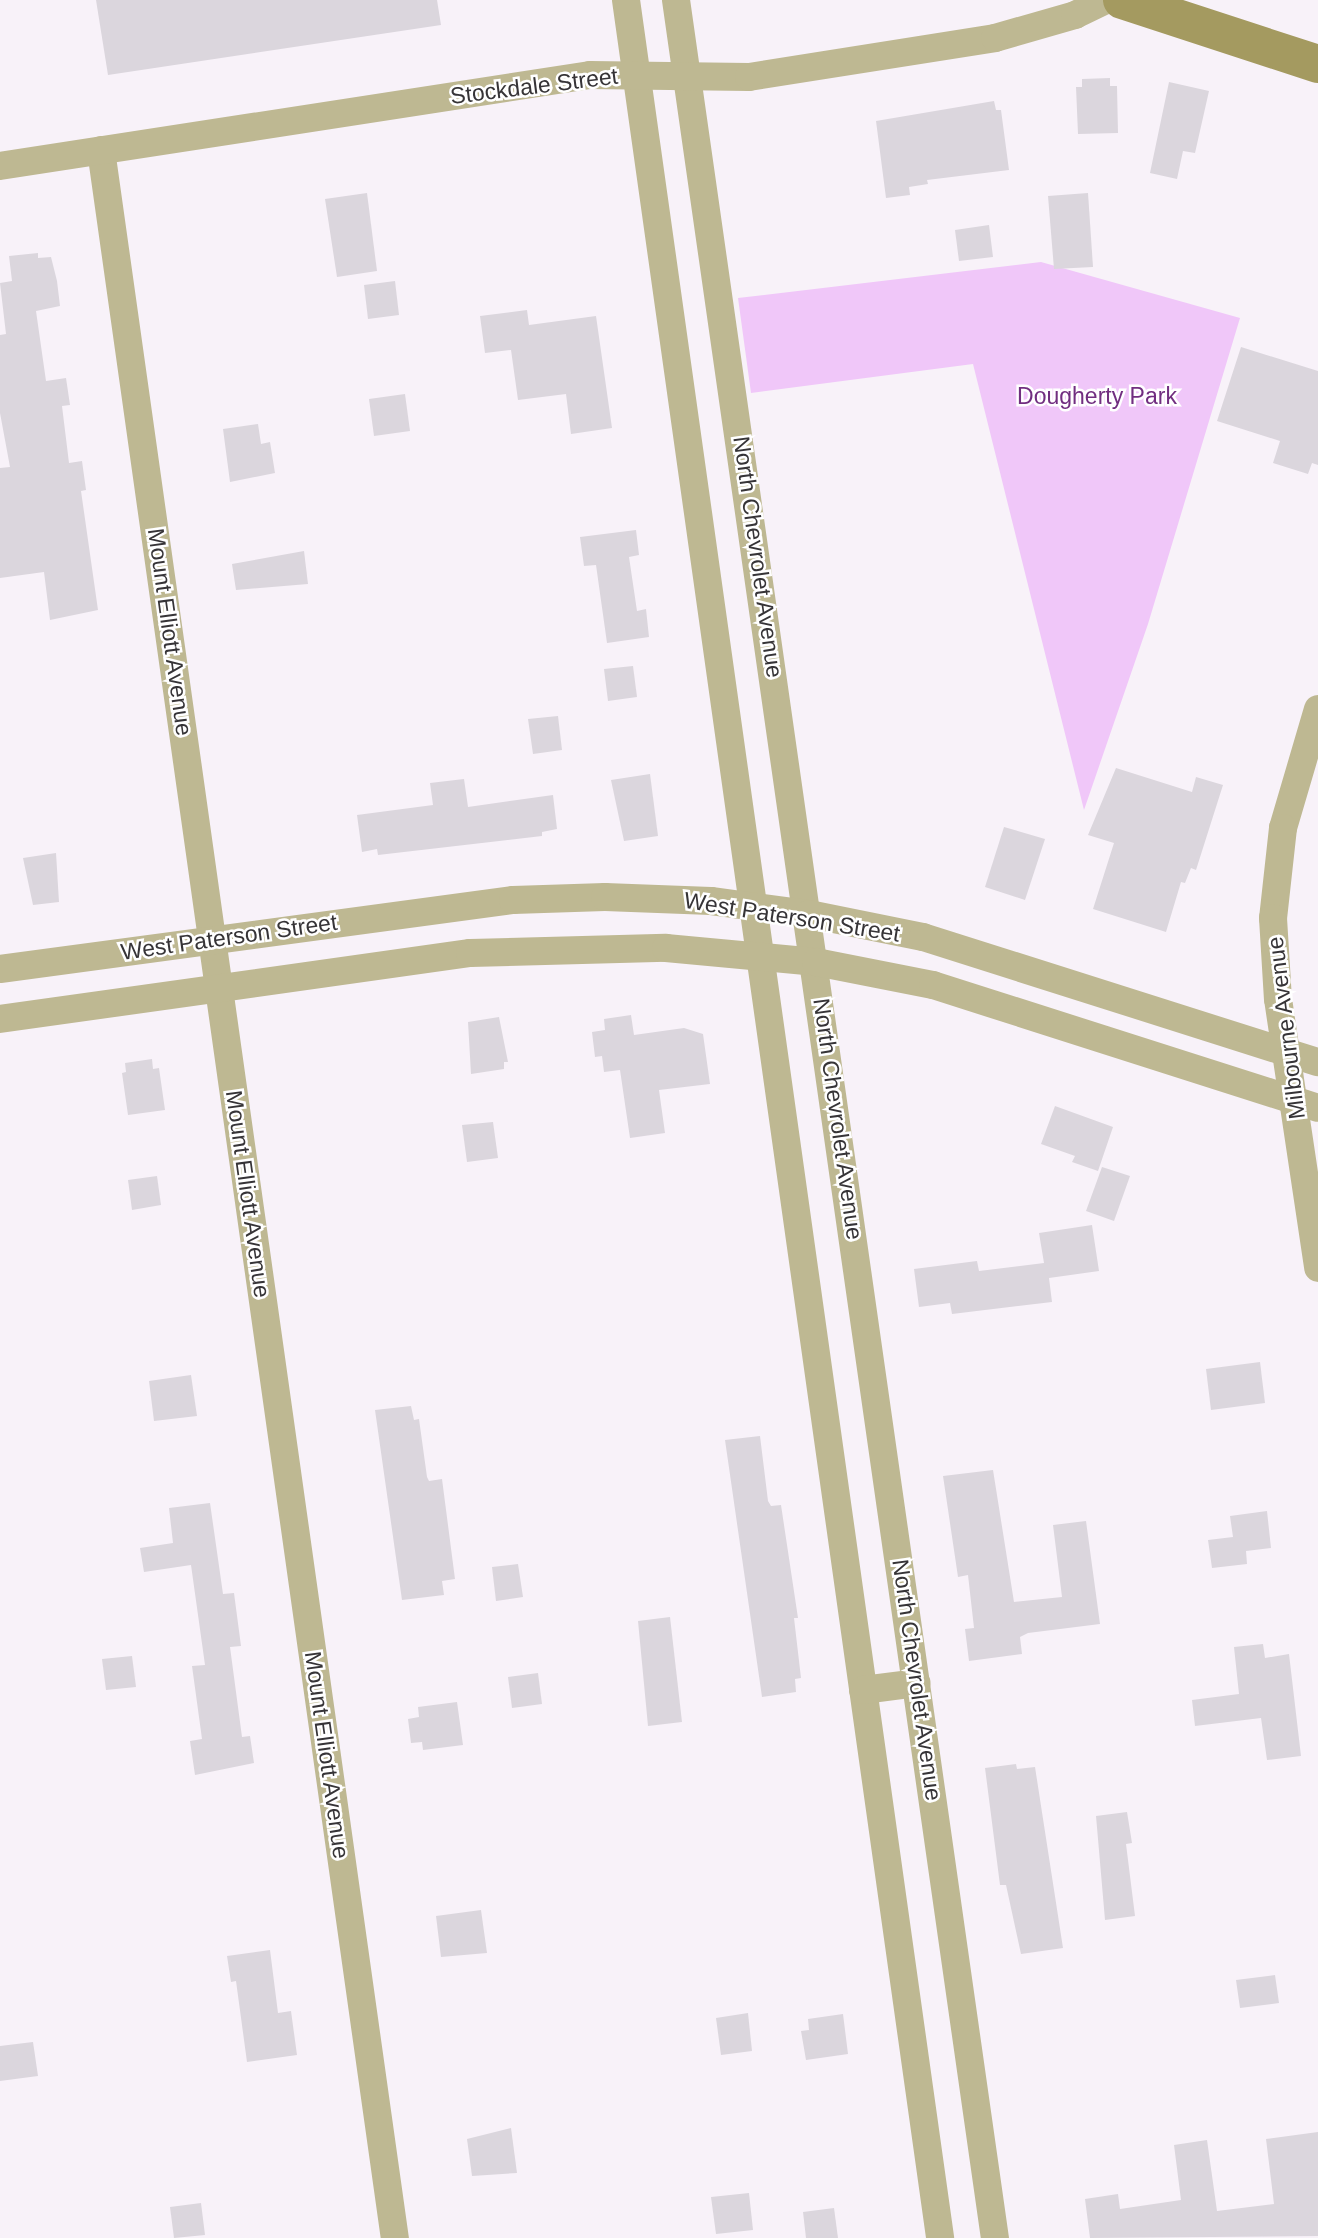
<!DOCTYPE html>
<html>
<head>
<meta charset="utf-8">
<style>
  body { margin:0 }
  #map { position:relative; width:1318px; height:2238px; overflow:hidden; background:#f8f2f9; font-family:Arial,sans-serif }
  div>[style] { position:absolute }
  .green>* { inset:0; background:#f0c7f9 }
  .building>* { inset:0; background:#dbd6dd }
  .street>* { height:28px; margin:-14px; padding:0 14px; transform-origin:14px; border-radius:14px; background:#beb892 }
  .secondary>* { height:38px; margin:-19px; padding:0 19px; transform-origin:19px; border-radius:19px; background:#a49a60 }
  span { translate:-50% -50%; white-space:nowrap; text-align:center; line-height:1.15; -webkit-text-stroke:5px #fff; paint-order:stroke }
  .street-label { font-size:23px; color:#363437 }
  .park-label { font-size:23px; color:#712e80 }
</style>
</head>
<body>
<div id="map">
  <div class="green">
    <div style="clip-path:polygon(1041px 262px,1240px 318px,1148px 624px,1084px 810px,973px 364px,751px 393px,738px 298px)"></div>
  </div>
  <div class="building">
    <div style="clip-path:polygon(96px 0,437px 0,441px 25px,108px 75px)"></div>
    <div style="clip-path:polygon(1110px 78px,1110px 86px,1117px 86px,1118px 133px,1078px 134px,1076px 87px,1082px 87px,1082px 79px)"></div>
    <div style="clip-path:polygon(1169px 82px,1209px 91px,1195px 153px,1183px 151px,1177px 179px,1150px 173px)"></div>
    <div style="clip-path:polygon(994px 101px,996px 110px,1001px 110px,1009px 170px,927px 180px,928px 184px,909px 187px,910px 195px,886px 198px,876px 121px)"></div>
    <div style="clip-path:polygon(367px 193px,377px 271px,337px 277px,325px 199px)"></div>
    <div style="clip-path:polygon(1088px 193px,1093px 267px,1054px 269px,1048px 196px)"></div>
    <div style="clip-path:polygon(989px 225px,993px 257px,959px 261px,955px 230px)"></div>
    <div style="clip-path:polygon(38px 253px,38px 258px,51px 257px,57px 281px,60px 306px,36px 311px,46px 381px,66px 378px,70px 405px,62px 406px,69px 463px,82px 461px,86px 490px,81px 491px,98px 610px,50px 620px,44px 572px,0 578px,0 468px,10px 467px,0 413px,0 335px,6px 334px,0 283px,12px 281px,9px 256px)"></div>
    <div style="clip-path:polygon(395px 281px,399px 315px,368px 319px,364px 285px)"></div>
    <div style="clip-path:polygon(527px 310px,529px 325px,596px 316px,612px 428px,571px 434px,566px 394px,518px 400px,511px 350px,485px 353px,480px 316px)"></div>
    <div style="clip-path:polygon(1241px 347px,1318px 371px,1318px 465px,1312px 463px,1308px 474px,1273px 463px,1280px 441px,1217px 421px)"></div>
    <div style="clip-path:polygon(405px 394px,410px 431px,374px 436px,369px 399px)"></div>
    <div style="clip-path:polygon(258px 424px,261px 444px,270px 442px,275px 473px,230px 482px,223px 429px)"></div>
    <div style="clip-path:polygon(636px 530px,639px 555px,629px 557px,637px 611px,646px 609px,649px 637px,607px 643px,596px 565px,584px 566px,580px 537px)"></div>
    <div style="clip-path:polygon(304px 551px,308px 584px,236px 590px,232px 564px)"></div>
    <div style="clip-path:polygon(633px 666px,637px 697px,608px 701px,604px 669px)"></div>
    <div style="clip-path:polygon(558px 716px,562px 750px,533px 754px,528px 719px)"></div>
    <div style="clip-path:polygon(1116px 768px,1192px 792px,1196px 777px,1223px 785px,1196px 870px,1191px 868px,1185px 883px,1181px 882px,1166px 932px,1093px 909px,1114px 843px,1088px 835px)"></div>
    <div style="clip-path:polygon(650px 774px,658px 836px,624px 841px,611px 780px)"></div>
    <div style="clip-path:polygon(464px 779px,468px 807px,553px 795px,557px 829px,542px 832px,542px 836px,378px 855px,377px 849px,362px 852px,357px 815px,433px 805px,430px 783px)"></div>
    <div style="clip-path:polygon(1004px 827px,1045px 839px,1025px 900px,985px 887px)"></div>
    <div style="clip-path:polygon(56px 853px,59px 902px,33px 905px,23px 858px)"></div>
    <div style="clip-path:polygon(631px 1015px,634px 1035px,684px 1028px,703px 1034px,710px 1084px,659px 1090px,665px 1133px,630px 1138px,620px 1070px,604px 1072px,602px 1056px,595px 1057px,592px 1032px,605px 1030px,604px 1019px)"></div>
    <div style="clip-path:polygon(499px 1017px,508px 1062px,504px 1062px,504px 1069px,471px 1074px,468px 1022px)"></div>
    <div style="clip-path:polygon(152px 1059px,153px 1069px,159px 1068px,165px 1110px,128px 1115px,122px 1073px,126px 1072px,125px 1063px)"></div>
    <div style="clip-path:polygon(1055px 1106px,1113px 1127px,1098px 1171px,1072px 1162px,1075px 1156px,1041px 1144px)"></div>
    <div style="clip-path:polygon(493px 1122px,498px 1158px,467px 1162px,462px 1125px)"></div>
    <div style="clip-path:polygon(1102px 1167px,1130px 1176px,1114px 1221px,1086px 1211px)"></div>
    <div style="clip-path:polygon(157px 1176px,161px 1205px,132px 1210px,128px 1180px)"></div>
    <div style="clip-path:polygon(1092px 1225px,1099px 1271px,1049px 1278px,1052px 1302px,952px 1314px,950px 1303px,919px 1307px,914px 1269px,977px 1261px,979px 1271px,1044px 1263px,1039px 1233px)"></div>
    <div style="clip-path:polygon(1260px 1362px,1265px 1403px,1211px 1410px,1206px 1369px)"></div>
    <div style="clip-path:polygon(191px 1375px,197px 1416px,154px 1421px,149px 1381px)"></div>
    <div style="clip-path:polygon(411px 1406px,414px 1420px,419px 1419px,427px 1477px,429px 1481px,442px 1479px,455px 1579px,442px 1581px,444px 1595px,402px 1600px,375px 1410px)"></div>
    <div style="clip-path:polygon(760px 1436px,768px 1501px,771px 1506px,781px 1505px,798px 1618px,794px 1618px,801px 1678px,795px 1679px,796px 1692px,762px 1697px,725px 1440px)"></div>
    <div style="clip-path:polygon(993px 1470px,1014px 1602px,1062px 1597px,1053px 1525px,1086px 1521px,1100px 1624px,1028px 1633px,1020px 1637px,1022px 1654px,969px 1661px,965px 1629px,974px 1628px,968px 1575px,958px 1577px,943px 1476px)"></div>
    <div style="clip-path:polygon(210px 1503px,223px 1594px,234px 1593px,241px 1646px,230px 1647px,242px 1737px,250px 1736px,254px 1763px,195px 1775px,190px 1741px,202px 1739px,192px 1666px,205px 1665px,191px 1565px,144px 1572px,140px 1548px,173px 1543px,169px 1508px)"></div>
    <div style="clip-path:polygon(1267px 1511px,1271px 1548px,1246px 1551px,1247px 1564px,1212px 1568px,1208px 1540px,1233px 1537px,1230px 1516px)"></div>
    <div style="clip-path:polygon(518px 1564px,523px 1597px,496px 1601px,492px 1567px)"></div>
    <div style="clip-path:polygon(670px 1617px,682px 1722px,648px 1726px,638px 1621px)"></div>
    <div style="clip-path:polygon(1263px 1644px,1265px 1658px,1289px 1654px,1301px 1756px,1267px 1760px,1261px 1718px,1195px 1726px,1192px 1700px,1239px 1694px,1234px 1647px)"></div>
    <div style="clip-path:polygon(132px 1656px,136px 1687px,106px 1690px,102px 1659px)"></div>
    <div style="clip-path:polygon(538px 1673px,542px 1704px,512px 1708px,508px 1677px)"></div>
    <div style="clip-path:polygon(457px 1702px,463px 1745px,423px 1750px,422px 1742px,411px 1743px,408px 1719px,419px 1717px,418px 1707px)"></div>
    <div style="clip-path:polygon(1016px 1764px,1017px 1769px,1035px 1767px,1063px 1948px,1021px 1954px,1006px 1885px,1000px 1885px,985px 1768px)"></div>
    <div style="clip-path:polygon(1127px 1812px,1132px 1843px,1126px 1844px,1135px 1916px,1105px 1920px,1096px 1816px)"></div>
    <div style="clip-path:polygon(481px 1910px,487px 1953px,441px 1957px,436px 1916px)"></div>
    <div style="clip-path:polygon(270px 1950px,278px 2013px,291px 2011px,297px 2055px,247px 2062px,236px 1981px,231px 1982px,227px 1956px)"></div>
    <div style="clip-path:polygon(1275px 1975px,1279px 2003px,1240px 2008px,1236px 1980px)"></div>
    <div style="clip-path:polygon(748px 2013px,752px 2051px,721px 2055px,716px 2018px)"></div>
    <div style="clip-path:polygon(843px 2014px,848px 2054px,806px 2060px,801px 2031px,809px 2030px,808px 2019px)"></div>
    <div style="clip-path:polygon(33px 2042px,38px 2076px,0 2081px,0 2046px)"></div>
    <div style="clip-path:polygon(511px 2128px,517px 2173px,472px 2176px,467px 2139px)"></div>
    <div style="clip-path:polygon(1318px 2132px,1318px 2236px,1090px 2238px,1085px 2199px,1118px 2194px,1120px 2209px,1181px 2200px,1174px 2145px,1207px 2140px,1217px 2211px,1274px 2204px,1266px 2139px)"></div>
    <div style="clip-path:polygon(749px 2193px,753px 2230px,716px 2234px,711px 2197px)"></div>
    <div style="clip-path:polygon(201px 2203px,205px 2235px,174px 2238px,170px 2207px)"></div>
    <div style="clip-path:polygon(834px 2208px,838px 2238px,806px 2238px,803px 2212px)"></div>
  </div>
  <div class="street">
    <div style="left:626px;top:0;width:2260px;rotate:82.01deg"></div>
    <div style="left:676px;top:0;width:2261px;rotate:81.89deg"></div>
    <div style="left:101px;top:150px;width:2109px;rotate:81.99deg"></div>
    <div style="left:0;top:166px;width:597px;rotate:-8.77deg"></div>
    <div style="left:590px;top:75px;width:159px;rotate:0.7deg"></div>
    <div style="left:749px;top:77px;width:249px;rotate:-9deg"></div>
    <div style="left:995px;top:38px;width:83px;rotate:-16deg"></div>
    <div style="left:1075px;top:15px;width:34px;rotate:-26deg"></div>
    <div style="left:1318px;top:709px;width:124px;rotate:106.4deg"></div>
    <div style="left:1283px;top:828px;width:91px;rotate:96.3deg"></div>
    <div style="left:1273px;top:918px;width:81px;rotate:86.5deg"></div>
    <div style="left:1278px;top:999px;width:272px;rotate:81.5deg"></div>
    <div style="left:0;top:969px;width:518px;rotate:-7.66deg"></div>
    <div style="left:513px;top:900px;width:92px;rotate:-1.9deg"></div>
    <div style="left:605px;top:897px;width:106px;rotate:2.2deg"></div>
    <div style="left:711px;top:901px;width:99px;rotate:7.6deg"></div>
    <div style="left:809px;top:914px;width:116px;rotate:11.4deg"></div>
    <div style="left:923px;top:937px;width:414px;rotate:17.6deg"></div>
    <div style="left:0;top:1019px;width:475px;rotate:-8deg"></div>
    <div style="left:470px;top:953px;width:196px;rotate:-1.5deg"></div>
    <div style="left:666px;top:948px;width:151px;rotate:5.3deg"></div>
    <div style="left:816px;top:962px;width:119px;rotate:11.1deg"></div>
    <div style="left:933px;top:985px;width:404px;rotate:17.7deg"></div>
    <div style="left:863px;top:1690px;width:54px;rotate:-7.4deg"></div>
  </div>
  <div class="secondary">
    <div style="left:1122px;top:0;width:206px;rotate:18.1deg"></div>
  </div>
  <div class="street-label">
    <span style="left:534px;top:86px;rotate:-7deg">Stockdale Street</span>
    <span style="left:758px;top:557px;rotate:82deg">North Chevrolet Avenue</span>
    <span style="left:170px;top:632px;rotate:82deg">Mount Elliott Avenue</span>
    <span style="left:792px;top:917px;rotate:9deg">West Paterson Street</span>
    <span style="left:229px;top:937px;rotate:-8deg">West Paterson Street</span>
    <span style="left:1286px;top:1028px;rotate:-97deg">Milbourne Avenue</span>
    <span style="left:838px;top:1119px;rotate:82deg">North Chevrolet Avenue</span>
    <span style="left:248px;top:1194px;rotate:82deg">Mount Elliott Avenue</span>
    <span style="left:917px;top:1680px;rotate:82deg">North Chevrolet Avenue</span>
    <span style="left:327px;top:1755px;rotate:82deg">Mount Elliott Avenue</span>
  </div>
  <div class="park-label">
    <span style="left:1097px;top:396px">Dougherty Park</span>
  </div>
</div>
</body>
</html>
